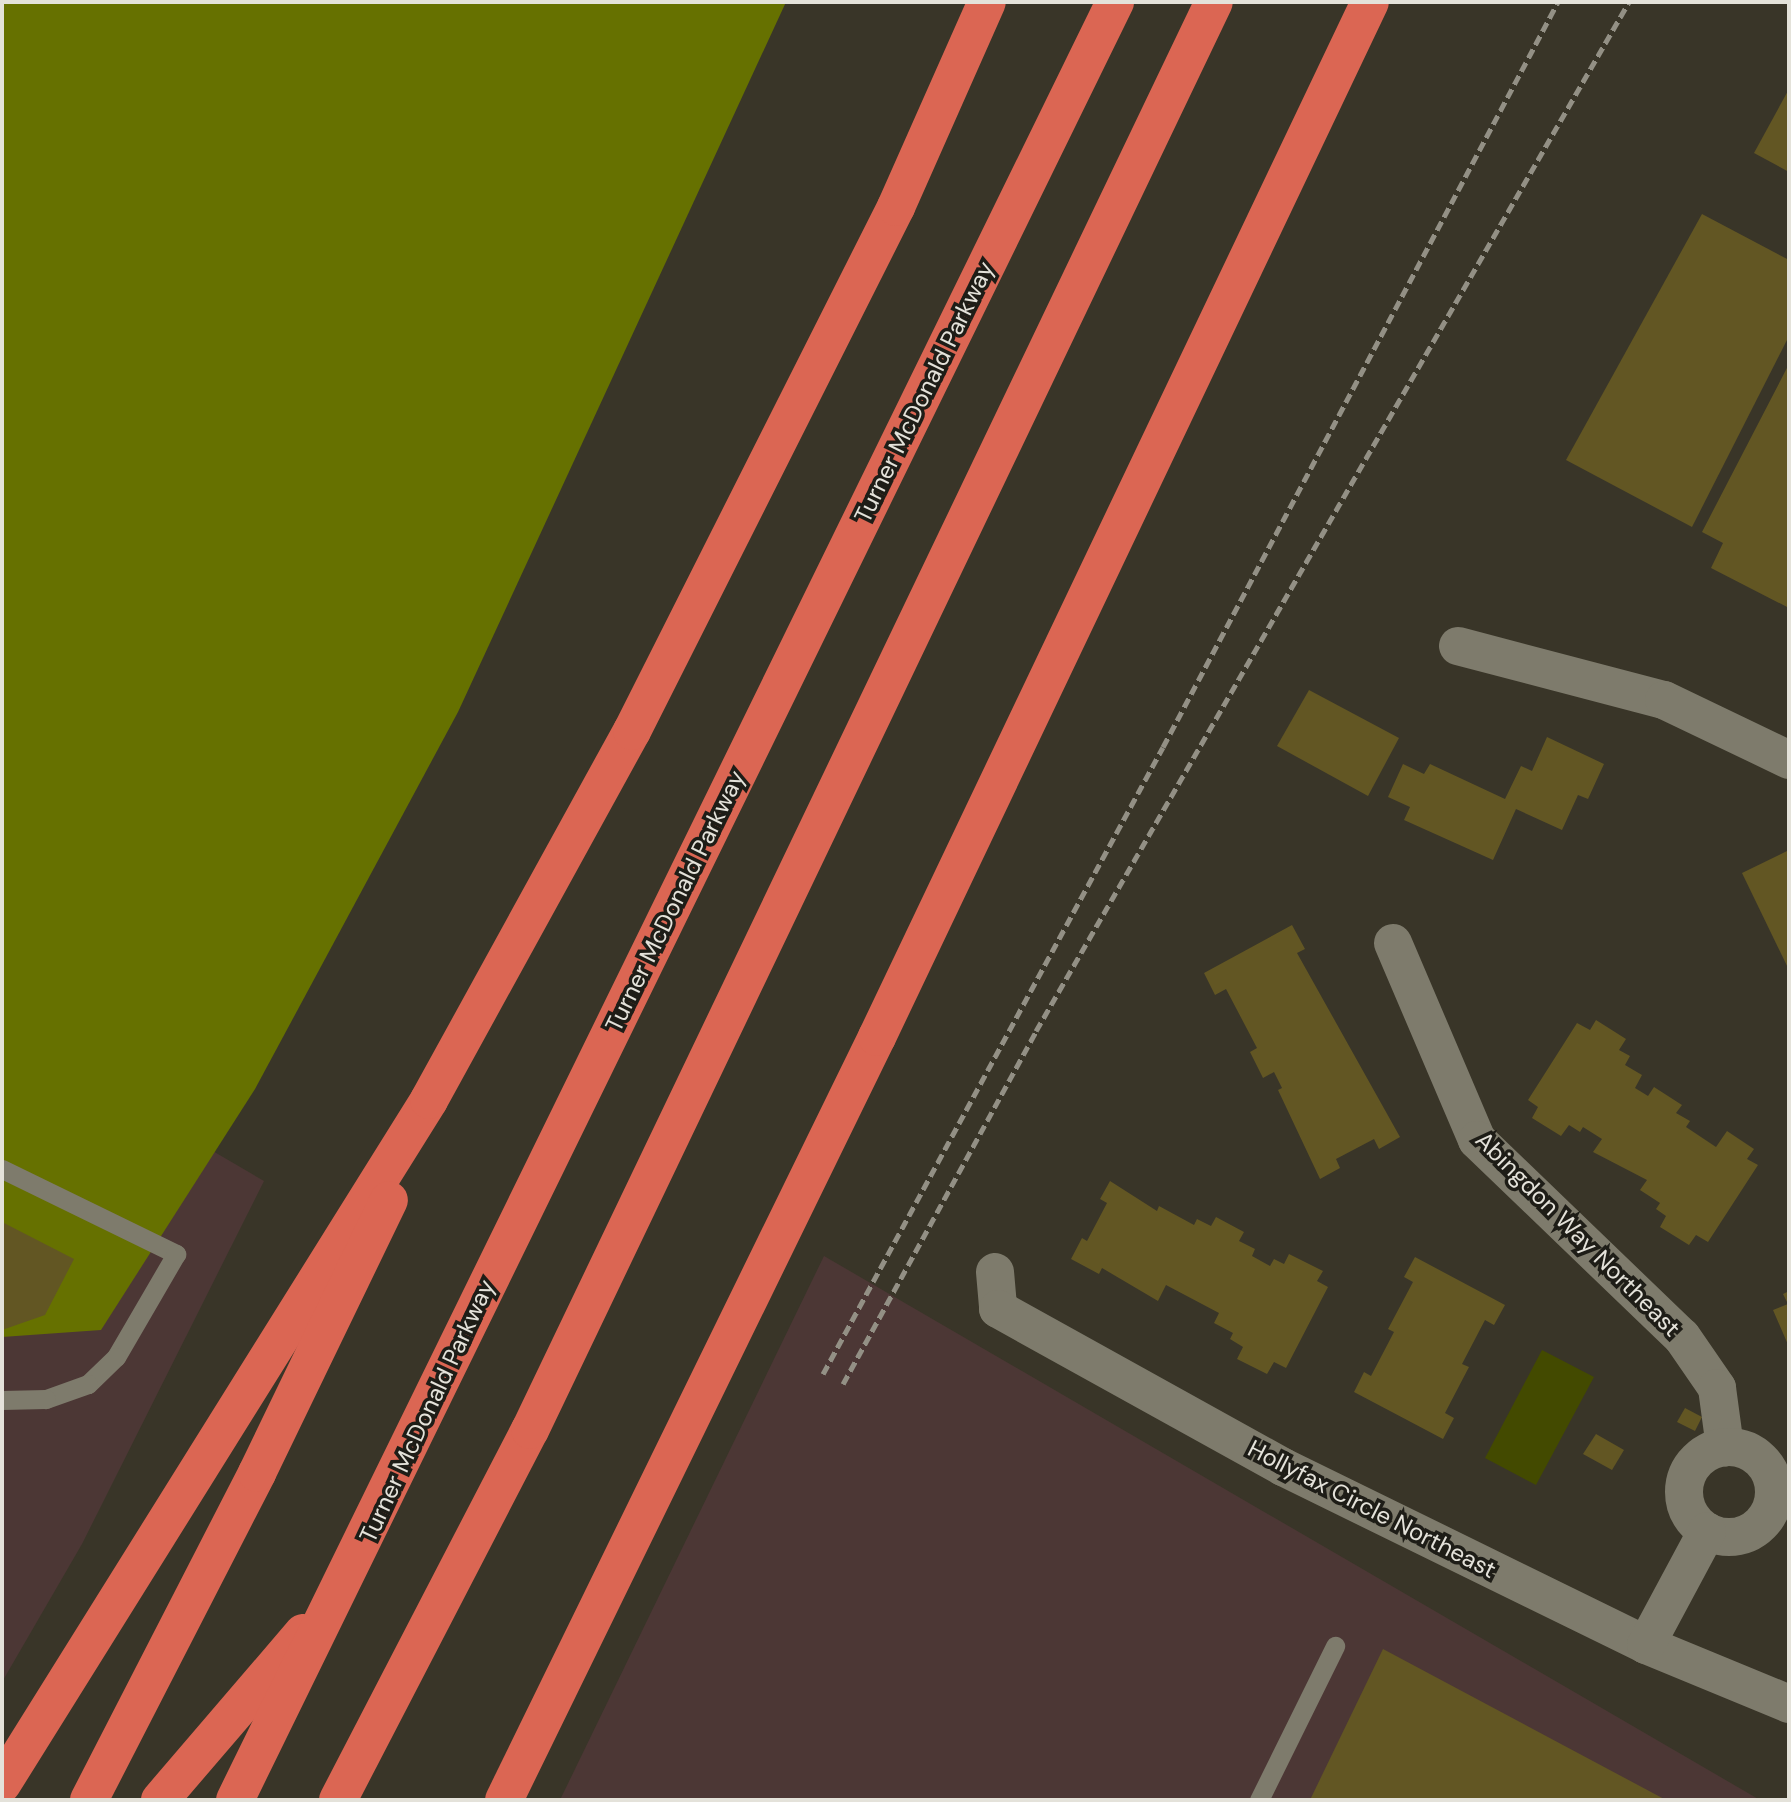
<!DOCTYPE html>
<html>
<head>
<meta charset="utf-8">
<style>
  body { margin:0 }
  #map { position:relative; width:1791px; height:1802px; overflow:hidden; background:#393528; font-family:"DM Sans",sans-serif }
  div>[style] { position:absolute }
  .commercial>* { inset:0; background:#4c3735 }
  .green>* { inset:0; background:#434a00 }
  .forest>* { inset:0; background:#667100 }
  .building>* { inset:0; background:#625623 }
  .service>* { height:19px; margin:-9.5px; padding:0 9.5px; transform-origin:9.5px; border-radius:9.5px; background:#7e7b6c }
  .minor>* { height:38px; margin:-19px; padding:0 19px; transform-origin:19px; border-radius:19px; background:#7e7b6c }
  .minor>.ring { margin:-19px; padding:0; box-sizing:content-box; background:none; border:38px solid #7e7b6c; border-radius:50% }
  .motorway>* { height:38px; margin:-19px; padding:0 19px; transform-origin:19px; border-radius:19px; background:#db6653 }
  .rail>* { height:5px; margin-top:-2.5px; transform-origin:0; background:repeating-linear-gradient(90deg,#939085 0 10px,transparent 0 15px) }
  span { translate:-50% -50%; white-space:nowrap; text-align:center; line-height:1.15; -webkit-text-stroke:7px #1e1d17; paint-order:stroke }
  .street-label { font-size:24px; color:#e4e2da }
  .frame { position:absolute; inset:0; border:4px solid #e4e2da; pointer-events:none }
</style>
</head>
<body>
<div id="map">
  <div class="commercial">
    <div style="clip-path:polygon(2px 1028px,264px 1181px,82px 1544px,2px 1682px)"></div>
    <div style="clip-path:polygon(824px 1256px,1760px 1800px,560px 1800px)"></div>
  </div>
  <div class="green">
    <div style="clip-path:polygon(1542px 1350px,1594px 1377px,1536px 1485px,1485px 1458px)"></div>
  </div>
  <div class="forest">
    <div style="clip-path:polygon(2px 2px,786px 2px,458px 712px,255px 1089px,101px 1330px,2px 1337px)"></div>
  </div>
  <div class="building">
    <div style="clip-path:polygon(1789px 89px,1789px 172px,1754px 153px)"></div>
    <div style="clip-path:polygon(1702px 214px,1789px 260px,1789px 336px,1692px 527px,1566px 460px)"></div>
    <div style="clip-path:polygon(1789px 364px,1789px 608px,1711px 568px,1723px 543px,1702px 532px)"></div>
    <div style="clip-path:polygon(1309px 690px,1399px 738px,1368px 796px,1277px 746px)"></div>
    <div style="clip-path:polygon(1547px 737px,1604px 764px,1588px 799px,1578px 795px,1562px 830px,1516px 809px,1493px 860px,1404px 820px,1410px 807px,1388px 797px,1403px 764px,1424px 774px,1430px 764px,1505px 799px,1521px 766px,1532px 771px)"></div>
    <div style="clip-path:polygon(1789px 850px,1789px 970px,1742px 873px)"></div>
    <div style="clip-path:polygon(1292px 925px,1305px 949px,1297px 953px,1400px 1137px,1379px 1149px,1374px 1139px,1336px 1159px,1340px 1168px,1320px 1179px,1278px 1090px,1282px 1088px,1274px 1072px,1263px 1078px,1250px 1052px,1257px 1048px,1226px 989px,1215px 995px,1204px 973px)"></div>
    <div style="clip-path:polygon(1596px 1020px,1626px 1039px,1619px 1050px,1630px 1056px,1625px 1065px,1642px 1075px,1635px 1088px,1648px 1096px,1654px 1087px,1682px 1105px,1676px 1113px,1690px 1121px,1686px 1127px,1716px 1147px,1727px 1131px,1754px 1149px,1747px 1159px,1758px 1165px,1708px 1242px,1696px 1235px,1689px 1245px,1660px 1227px,1666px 1216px,1656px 1209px,1660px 1203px,1640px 1190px,1647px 1180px,1593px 1152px,1602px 1139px,1583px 1127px,1580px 1132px,1569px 1125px,1561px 1136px,1532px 1118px,1538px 1107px,1528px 1100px,1577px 1023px,1590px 1030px)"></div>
    <div style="clip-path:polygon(1110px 1181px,1157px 1211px,1159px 1206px,1194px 1225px,1197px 1219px,1211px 1226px,1216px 1217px,1244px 1232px,1239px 1241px,1255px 1249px,1252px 1256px,1270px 1266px,1274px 1259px,1284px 1264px,1289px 1254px,1323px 1271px,1317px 1281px,1328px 1287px,1286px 1368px,1274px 1362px,1267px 1374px,1237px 1359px,1243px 1347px,1230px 1339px,1233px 1333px,1214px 1323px,1219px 1313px,1166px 1285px,1158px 1301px,1102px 1268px,1099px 1274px,1071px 1259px,1082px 1238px,1087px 1241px,1107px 1203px,1100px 1199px)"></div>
    <div style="clip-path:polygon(2px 1222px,74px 1259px,45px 1315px,2px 1330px)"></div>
    <div style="clip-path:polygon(1415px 1257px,1505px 1305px,1494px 1325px,1485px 1320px,1462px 1364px,1469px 1367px,1445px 1413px,1454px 1418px,1443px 1439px,1354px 1392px,1364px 1372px,1371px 1376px,1394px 1332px,1388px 1329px,1413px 1282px,1404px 1277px)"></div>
    <div style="clip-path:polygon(1789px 1291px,1789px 1347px,1773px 1310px,1788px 1304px,1783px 1294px)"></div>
    <div style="clip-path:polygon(1685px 1408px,1702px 1417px,1695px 1431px,1677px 1422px)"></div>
    <div style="clip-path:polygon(1596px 1434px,1624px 1450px,1612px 1470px,1583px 1454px)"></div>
    <div style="clip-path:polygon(1383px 1649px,1666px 1800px,1310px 1800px)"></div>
  </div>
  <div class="service">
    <div style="left:2px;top:1169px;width:194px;rotate:26deg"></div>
    <div style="left:176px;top:1254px;width:119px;rotate:120.2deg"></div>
    <div style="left:116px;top:1357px;width:39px;rotate:136deg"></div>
    <div style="left:88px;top:1384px;width:45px;rotate:160.3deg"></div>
    <div style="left:46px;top:1399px;width:44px;rotate:178.7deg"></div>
    <div style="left:1259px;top:1800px;width:172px;rotate:-63.7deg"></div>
  </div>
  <div class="minor">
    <div style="left:1458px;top:646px;width:213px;rotate:14.7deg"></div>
    <div style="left:1664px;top:700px;width:139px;rotate:25.6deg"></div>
    <div style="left:1393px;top:943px;width:214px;rotate:66.9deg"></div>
    <div style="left:1477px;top:1140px;width:284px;rotate:43.9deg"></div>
    <div style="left:1682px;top:1337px;width:62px;rotate:55.5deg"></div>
    <div style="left:1717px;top:1388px;width:60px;rotate:82.3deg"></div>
    <div style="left:995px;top:1272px;width:37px;rotate:85deg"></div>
    <div style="left:998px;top:1309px;width:326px;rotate:29deg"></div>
    <div style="left:1283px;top:1467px;width:404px;rotate:26.1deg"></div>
    <div style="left:1646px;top:1645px;width:155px;rotate:22.4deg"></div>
    <div class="ring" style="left:1684px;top:1447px;width:52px;height:52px"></div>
    <div style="left:1646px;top:1645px;width:129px;rotate:-61.8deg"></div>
  </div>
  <div class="motorway">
    <div style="left:2px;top:1784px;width:806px;rotate:-58.02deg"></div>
    <div style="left:429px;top:1100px;width:421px;rotate:-61.2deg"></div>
    <div style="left:632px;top:731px;width:587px;rotate:-63.26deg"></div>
    <div style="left:896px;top:207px;width:224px;rotate:-66.1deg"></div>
    <div style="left:89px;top:1800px;width:368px;rotate:-62.8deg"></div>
    <div style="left:257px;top:1473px;width:303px;rotate:-64.2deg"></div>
    <div style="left:160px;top:1800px;width:220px;rotate:-49.4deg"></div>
    <div style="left:235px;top:1800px;width:2002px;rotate:-63.92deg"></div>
    <div style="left:338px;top:1800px;width:417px;rotate:-62.6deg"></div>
    <div style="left:530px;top:1430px;width:1583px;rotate:-64.41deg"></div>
    <div style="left:504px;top:1800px;width:849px;rotate:-63.95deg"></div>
    <div style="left:877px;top:1037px;width:1146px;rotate:-64.53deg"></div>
  </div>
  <div class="rail">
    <div style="left:823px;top:1374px;width:713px;rotate:-61.53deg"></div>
    <div style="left:1163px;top:747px;width:843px;rotate:-62.07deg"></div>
    <div style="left:843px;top:1384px;width:402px;rotate:-61.3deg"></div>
    <div style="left:1036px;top:1031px;width:1188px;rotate:-60.05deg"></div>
  </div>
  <div class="street-label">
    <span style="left:924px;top:392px;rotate:-64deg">Turner McDonald Parkway</span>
    <span style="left:675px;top:901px;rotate:-64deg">Turner McDonald Parkway</span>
    <span style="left:1578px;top:1234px;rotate:45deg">Abingdon Way Northeast</span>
    <span style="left:427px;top:1411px;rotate:-65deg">Turner McDonald Parkway</span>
    <span style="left:1372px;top:1509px;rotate:27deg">Hollyfax Circle Northeast</span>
  </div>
  <div class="frame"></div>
</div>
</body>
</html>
